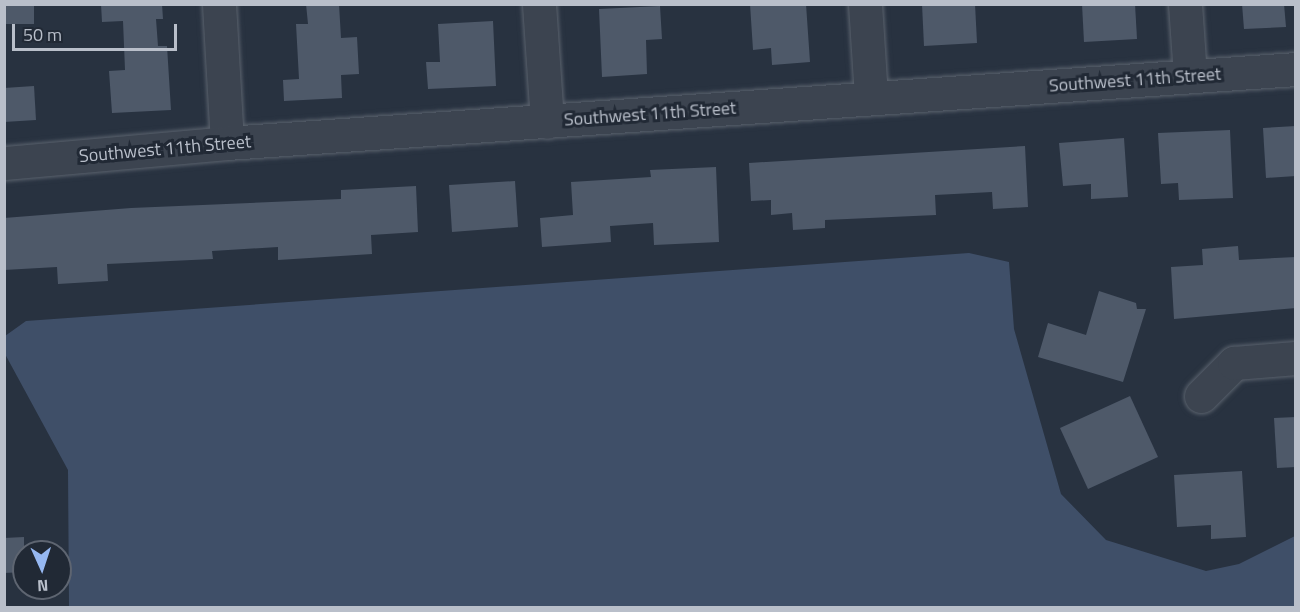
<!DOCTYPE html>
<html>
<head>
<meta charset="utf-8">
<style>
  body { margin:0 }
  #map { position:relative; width:1300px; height:612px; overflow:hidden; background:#283240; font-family:"Titillium Web",sans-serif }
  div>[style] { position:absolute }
  .water>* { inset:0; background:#3f4f68 }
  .building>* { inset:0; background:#4e5969 }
  .roads { filter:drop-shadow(0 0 2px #5a626d) drop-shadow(0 0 2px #5a626d) }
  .minor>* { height:33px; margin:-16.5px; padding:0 16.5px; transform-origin:16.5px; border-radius:16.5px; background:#3c4450 }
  span { translate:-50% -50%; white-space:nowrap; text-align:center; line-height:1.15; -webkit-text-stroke:6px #212935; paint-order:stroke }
  .street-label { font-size:18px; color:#b9bfca }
  .frame { position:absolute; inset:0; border:6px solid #b9bfca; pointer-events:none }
  .north { position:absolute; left:12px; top:540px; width:60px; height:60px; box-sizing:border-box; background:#212935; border:2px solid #5e6571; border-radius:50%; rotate:177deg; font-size:16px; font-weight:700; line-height:24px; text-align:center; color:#b9bfca }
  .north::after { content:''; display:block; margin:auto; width:21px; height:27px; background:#96b8f2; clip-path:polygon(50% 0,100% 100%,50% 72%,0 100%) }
  .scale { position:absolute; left:12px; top:24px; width:165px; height:27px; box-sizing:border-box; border:3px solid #b9bfca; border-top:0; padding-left:8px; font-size:18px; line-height:21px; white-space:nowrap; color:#b9bfca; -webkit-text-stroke:4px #212935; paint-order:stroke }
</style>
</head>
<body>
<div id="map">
  <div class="water">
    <div style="clip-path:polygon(969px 253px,1009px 262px,1014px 329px,1061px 494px,1106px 540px,1206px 571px,1239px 564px,1295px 536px,1295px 607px,69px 607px,68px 470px,5px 354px,5px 336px,26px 321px)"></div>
  </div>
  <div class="building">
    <div style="clip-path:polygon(4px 4px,34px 4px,34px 24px,4px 24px)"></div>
    <div style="clip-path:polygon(101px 4px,162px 4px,163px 19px,156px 19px,158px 46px,167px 46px,171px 110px,112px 113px,109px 71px,125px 70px,123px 21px,102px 22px)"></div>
    <div style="clip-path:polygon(306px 4px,339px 4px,341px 38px,357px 37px,359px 74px,341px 75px,342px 98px,284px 101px,283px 80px,299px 79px,296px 24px,308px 24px)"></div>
    <div style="clip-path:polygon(750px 4px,806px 4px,810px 62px,772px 65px,771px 48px,753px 50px)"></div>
    <div style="clip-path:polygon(922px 4px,975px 4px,977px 43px,924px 46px)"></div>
    <div style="clip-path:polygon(1082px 4px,1135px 4px,1137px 39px,1084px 42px)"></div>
    <div style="clip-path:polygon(1242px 4px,1284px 4px,1286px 27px,1244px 29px)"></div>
    <div style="clip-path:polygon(660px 6px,662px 39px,646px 40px,647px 74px,602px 77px,599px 9px)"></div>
    <div style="clip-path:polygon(493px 21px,496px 86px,428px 89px,426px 62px,440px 62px,438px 24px)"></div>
    <div style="clip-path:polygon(34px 86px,36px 120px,4px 122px,4px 88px)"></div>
    <div style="clip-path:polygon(1296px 126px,1296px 176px,1266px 178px,1263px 128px)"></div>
    <div style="clip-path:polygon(1230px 130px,1233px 198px,1179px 200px,1178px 183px,1161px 184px,1158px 133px)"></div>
    <div style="clip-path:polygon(1124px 138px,1128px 197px,1091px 199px,1091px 184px,1063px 186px,1059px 143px)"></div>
    <div style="clip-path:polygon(1025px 146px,1028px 207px,993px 209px,992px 192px,935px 195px,936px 215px,825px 220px,825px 228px,793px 230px,792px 213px,771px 215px,771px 200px,751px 201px,749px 163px)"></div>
    <div style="clip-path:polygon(716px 167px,719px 242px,654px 245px,653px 223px,610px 226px,611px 242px,542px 247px,540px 218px,573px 215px,571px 182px,651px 177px,650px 170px)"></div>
    <div style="clip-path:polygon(515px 181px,518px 227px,452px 232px,449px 185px)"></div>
    <div style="clip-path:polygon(416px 186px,418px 232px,371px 235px,372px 254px,278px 260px,278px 247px,212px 251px,213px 259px,107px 264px,108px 281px,58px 284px,57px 267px,4px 270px,4px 218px,131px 208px,341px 199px,341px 190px)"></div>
    <div style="clip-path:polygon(1238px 246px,1239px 260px,1296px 257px,1296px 308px,1174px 319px,1171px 267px,1203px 265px,1202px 249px)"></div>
    <div style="clip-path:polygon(1099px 291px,1136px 303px,1137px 309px,1146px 309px,1123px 382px,1038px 357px,1048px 323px,1086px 335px)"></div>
    <div style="clip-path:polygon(1130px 396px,1158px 457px,1088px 489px,1060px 428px)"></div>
    <div style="clip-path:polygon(1296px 417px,1296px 467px,1277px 468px,1274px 418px)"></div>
    <div style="clip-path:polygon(1242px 471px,1246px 537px,1211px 539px,1211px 525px,1177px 527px,1174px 475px)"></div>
    <div style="clip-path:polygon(24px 537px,24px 572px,4px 573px,4px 538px)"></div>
  </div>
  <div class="roads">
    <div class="minor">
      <div style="left:219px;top:4px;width:139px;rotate:86.7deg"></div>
      <div style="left:539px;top:4px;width:118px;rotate:86.1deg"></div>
      <div style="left:865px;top:4px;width:93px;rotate:86.3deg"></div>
      <div style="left:1185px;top:4px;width:72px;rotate:86deg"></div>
      <div style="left:4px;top:163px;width:224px;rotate:-5.1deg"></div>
      <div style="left:227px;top:143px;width:1072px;rotate:-3.96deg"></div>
      <div style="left:1201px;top:396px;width:47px;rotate:-45deg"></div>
      <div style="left:1234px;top:363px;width:62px;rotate:-4.6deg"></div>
    </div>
  </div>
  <div class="street-label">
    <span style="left:1135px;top:80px;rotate:-4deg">Southwest 11th Street</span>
    <span style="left:650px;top:114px;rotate:-4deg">Southwest 11th Street</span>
    <span style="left:165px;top:149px;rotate:-5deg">Southwest 11th Street</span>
  </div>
  <div class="frame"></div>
  <div class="north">N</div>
  <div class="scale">50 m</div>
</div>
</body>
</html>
